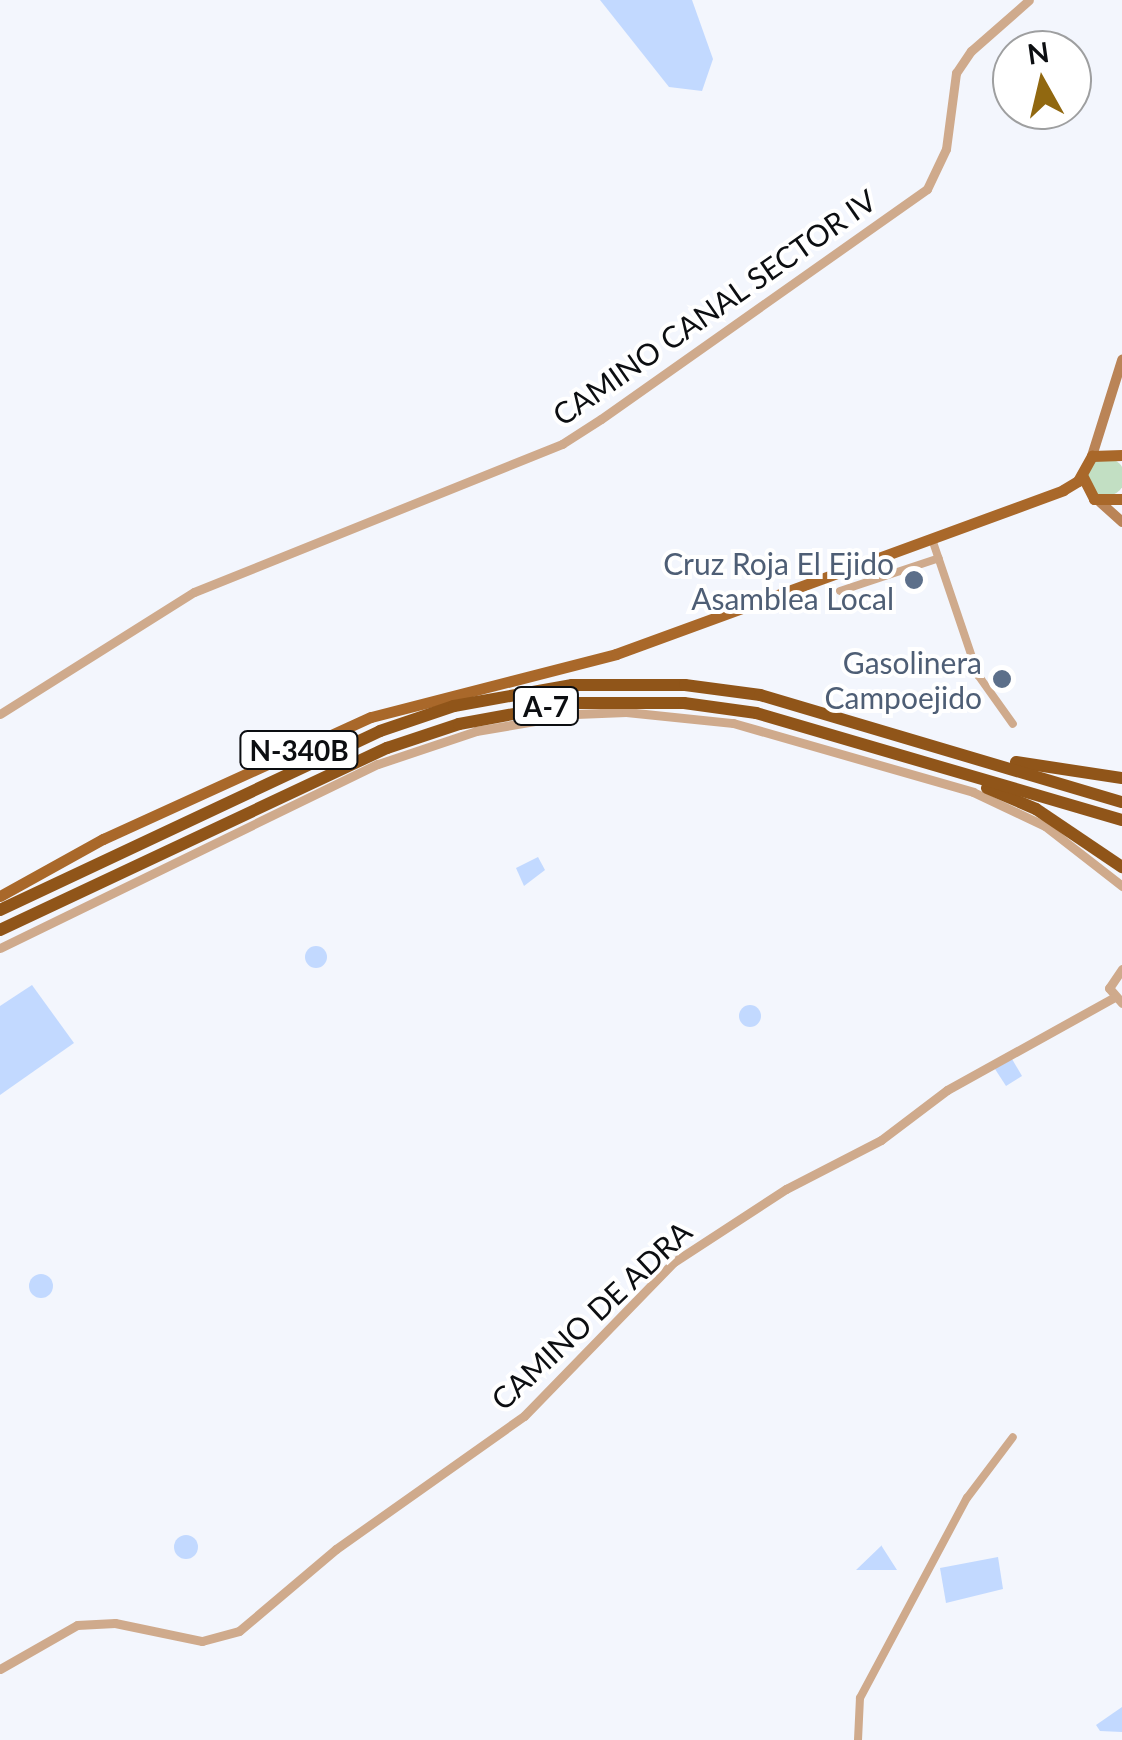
<!DOCTYPE html>
<html>
<head>
<meta charset="utf-8">
<style>
  body { margin:0 }
  #map { position:relative; width:1122px; height:1740px; overflow:hidden; background:#f3f6fd; font-family:Lato,sans-serif }
  div>[style] { position:absolute }
  .green>* { inset:0; background:#c2dfc3 }
  .round { border-radius:50% }
  .water>* { inset:0; background:#c2d9ff }
  .minor>* { height:8px; margin:-4px; padding:0 4px; transform-origin:4px; border-radius:4px; background:#cfaa8c }
  .tertiary>* { height:9px; margin:-4.5px; padding:0 4.5px; transform-origin:4.5px; border-radius:4.5px; background:#cfaa8c }
  .secondary>* { height:10px; margin:-5px; padding:0 5px; transform-origin:5px; border-radius:5px; background:#ba8457 }
  .primary>* { height:11px; margin:-5.5px; padding:0 5.5px; transform-origin:5.5px; border-radius:5.5px; background:#a9682a }
  .motorway>* { height:12px; margin:-6px; padding:0 6px; transform-origin:6px; border-radius:6px; background:#905519 }
  .dots>* { width:28px; height:28px; translate:-50% -50%; box-sizing:border-box; border:5px solid #fff; border-radius:50% }
  span { translate:-50% -50%; white-space:nowrap; text-align:center; line-height:1.15; -webkit-text-stroke:8px #fff; paint-order:stroke }
  .shield-label span { padding:2px 8px; background:#fff; border:2px solid; border-radius:8px; -webkit-text-stroke-width:0 }
  .shield-label { font-size:28px; color:#0c0e11; font-weight:700 }
  .street-label { font-size:30px; color:#0c0e11 }
  .service-label { font-size:30px; color:#4e5e75 }
  .right { translate:-100% -50%; text-align:right }
  .north { position:absolute; left:992px; top:30px; width:100px; height:100px; box-sizing:border-box; background:#fff; border:2px solid #9e9fa0; border-radius:50%; rotate:352deg; font-size:28px; font-weight:700; line-height:40px; text-align:center; color:#0c0e11 }
  .north::after { content:''; display:block; margin:auto; width:35px; height:45px; background:#916810; clip-path:polygon(50% 0,100% 100%,50% 72%,0 100%) }
</style>
</head>
<body>
<div id="map">
  <div class="green">
    <div class="round" style="left:1087px;top:458px;width:38px;height:38px"></div>
  </div>
  <div class="water">
    <div style="clip-path:polygon(600px 0,692px 0,713px 59px,702px 91px,669px 87px)"></div>
    <div style="clip-path:polygon(538px 857px,545px 870px,524px 886px,516px 868px)"></div>
    <div class="round" style="left:305px;top:946px;width:22px;height:22px"></div>
    <div style="clip-path:polygon(32px 985px,74px 1043px,0 1095px,0 1006px)"></div>
    <div class="round" style="left:739px;top:1005px;width:22px;height:22px"></div>
    <div style="clip-path:polygon(1012px 1059px,1022px 1076px,1006px 1086px,995px 1069px)"></div>
    <div class="round" style="left:29px;top:1274px;width:24px;height:24px"></div>
    <div class="round" style="left:174px;top:1535px;width:24px;height:24px"></div>
    <div style="clip-path:polygon(881px 1545px,897px 1570px,856px 1570px,881px 1546px)"></div>
    <div style="clip-path:polygon(998px 1557px,1003px 1589px,946px 1603px,940px 1568px)"></div>
    <div style="clip-path:polygon(1122px 1707px,1122px 1732px,1100px 1731px,1096px 1725px)"></div>
  </div>
  <div class="minor">
    <div style="left:932px;top:539px;width:144px;rotate:71.3deg"></div>
    <div style="left:978px;top:675px;width:60px;rotate:54.5deg"></div>
    <div style="left:840px;top:591px;width:104px;rotate:-18.4deg"></div>
    <div style="left:858px;top:1740px;width:42px;rotate:-87.3deg"></div>
    <div style="left:860px;top:1698px;width:227px;rotate:-61.9deg"></div>
    <div style="left:967px;top:1498px;width:76px;rotate:-53deg"></div>
  </div>
  <div class="tertiary">
    <div style="left:0;top:714px;width:229px;rotate:-32.2deg"></div>
    <div style="left:194px;top:592px;width:397px;rotate:-21.9deg"></div>
    <div style="left:562px;top:444px;width:46px;rotate:-32.7deg"></div>
    <div style="left:601px;top:419px;width:399px;rotate:-35.2deg"></div>
    <div style="left:927px;top:189px;width:44px;rotate:-64.6deg"></div>
    <div style="left:946px;top:149px;width:77px;rotate:-82.5deg"></div>
    <div style="left:956px;top:73px;width:27px;rotate:-56deg"></div>
    <div style="left:971px;top:51px;width:77px;rotate:-41.3deg"></div>
    <div style="left:0;top:948px;width:420px;rotate:-26deg"></div>
    <div style="left:378px;top:764px;width:103px;rotate:-18.6deg"></div>
    <div style="left:476px;top:731px;width:101px;rotate:-9.6deg"></div>
    <div style="left:576px;top:714px;width:50px;rotate:-2.3deg"></div>
    <div style="left:626px;top:712px;width:108px;rotate:5.9deg"></div>
    <div style="left:733px;top:723px;width:250px;rotate:16deg"></div>
    <div style="left:973px;top:792px;width:80px;rotate:25.3deg"></div>
    <div style="left:1045px;top:826px;width:98px;rotate:37.9deg"></div>
    <div style="left:1122px;top:969px;width:23px;rotate:124deg"></div>
    <div style="left:1109px;top:988px;width:20px;rotate:49deg"></div>
    <div style="left:0;top:1669px;width:89px;rotate:-29.7deg"></div>
    <div style="left:77px;top:1625px;width:38px;rotate:-3deg"></div>
    <div style="left:115px;top:1623px;width:89px;rotate:11.7deg"></div>
    <div style="left:202px;top:1641px;width:38px;rotate:-15deg"></div>
    <div style="left:239px;top:1631px;width:127px;rotate:-40.2deg"></div>
    <div style="left:336px;top:1549px;width:230px;rotate:-35.3deg"></div>
    <div style="left:524px;top:1416px;width:215px;rotate:-45.8deg"></div>
    <div style="left:674px;top:1262px;width:134px;rotate:-33.1deg"></div>
    <div style="left:786px;top:1189px;width:107px;rotate:-27.3deg"></div>
    <div style="left:881px;top:1140px;width:83px;rotate:-37.1deg"></div>
    <div style="left:947px;top:1090px;width:190px;rotate:-29deg"></div>
  </div>
  <div class="secondary">
    <div style="left:1092px;top:456px;width:101px;rotate:-72.6deg"></div>
    <div style="left:1100px;top:502px;width:30px;rotate:42deg"></div>
  </div>
  <div class="primary">
    <div style="left:1082px;top:475px;width:27px;rotate:63deg"></div>
    <div style="left:1094px;top:499px;width:28px"></div>
    <div style="left:0;top:896px;width:118px;rotate:-29deg"></div>
    <div style="left:103px;top:839px;width:294px;rotate:-24.5deg"></div>
    <div style="left:371px;top:717px;width:253px;rotate:-14.4deg"></div>
    <div style="left:616px;top:654px;width:476px;rotate:-20.1deg"></div>
    <div style="left:1063px;top:490px;width:17px;rotate:-31deg"></div>
    <div style="left:1078px;top:481px;width:29px;rotate:-61deg"></div>
    <div style="left:1092px;top:456px;width:30px;rotate:-2deg"></div>
  </div>
  <div class="motorway">
    <div style="left:1016px;top:762px;width:107px;rotate:8.6deg"></div>
    <div style="left:987px;top:788px;width:53px;rotate:23.2deg"></div>
    <div style="left:1036px;top:809px;width:104px;rotate:34deg"></div>
    <div style="left:0;top:910px;width:420px;rotate:-25.2deg"></div>
    <div style="left:380px;top:731px;width:78px;rotate:-18.7deg"></div>
    <div style="left:454px;top:706px;width:120px;rotate:-10.1deg"></div>
    <div style="left:572px;top:685px;width:113px"></div>
    <div style="left:685px;top:685px;width:76px;rotate:7.6deg"></div>
    <div style="left:760px;top:695px;width:377px;rotate:16.5deg"></div>
    <div style="left:0;top:930px;width:428px;rotate:-25.2deg"></div>
    <div style="left:387px;top:748px;width:76px;rotate:-18.4deg"></div>
    <div style="left:459px;top:724px;width:116px;rotate:-10.4deg"></div>
    <div style="left:573px;top:703px;width:111px"></div>
    <div style="left:684px;top:703px;width:73px;rotate:7.9deg"></div>
    <div style="left:756px;top:713px;width:381px;rotate:16.3deg"></div>
  </div>
  <div class="dots">
    <div style="left:914px;top:580px;background:#5c6f8a"></div>
    <div style="left:1002px;top:679px;background:#5c6f8a"></div>
  </div>
  <div class="shield-label">
    <span style="left:546px;top:706px">A-7</span>
    <span style="left:299px;top:750px">N-340B</span>
  </div>
  <div class="street-label">
    <span style="left:714px;top:307px;rotate:-35deg">CAMINO CANAL SECTOR IV</span>
    <span style="left:591px;top:1315px;rotate:-43deg">CAMINO DE ADRA</span>
  </div>
  <div class="service-label">
    <span class="right" style="left:894px;top:580px">Cruz Roja El Ejido<br>Asamblea Local</span>
    <span class="right" style="left:982px;top:679px">Gasolinera<br>Campoejido</span>
  </div>
  <div class="north">N</div>
</div>
</body>
</html>
